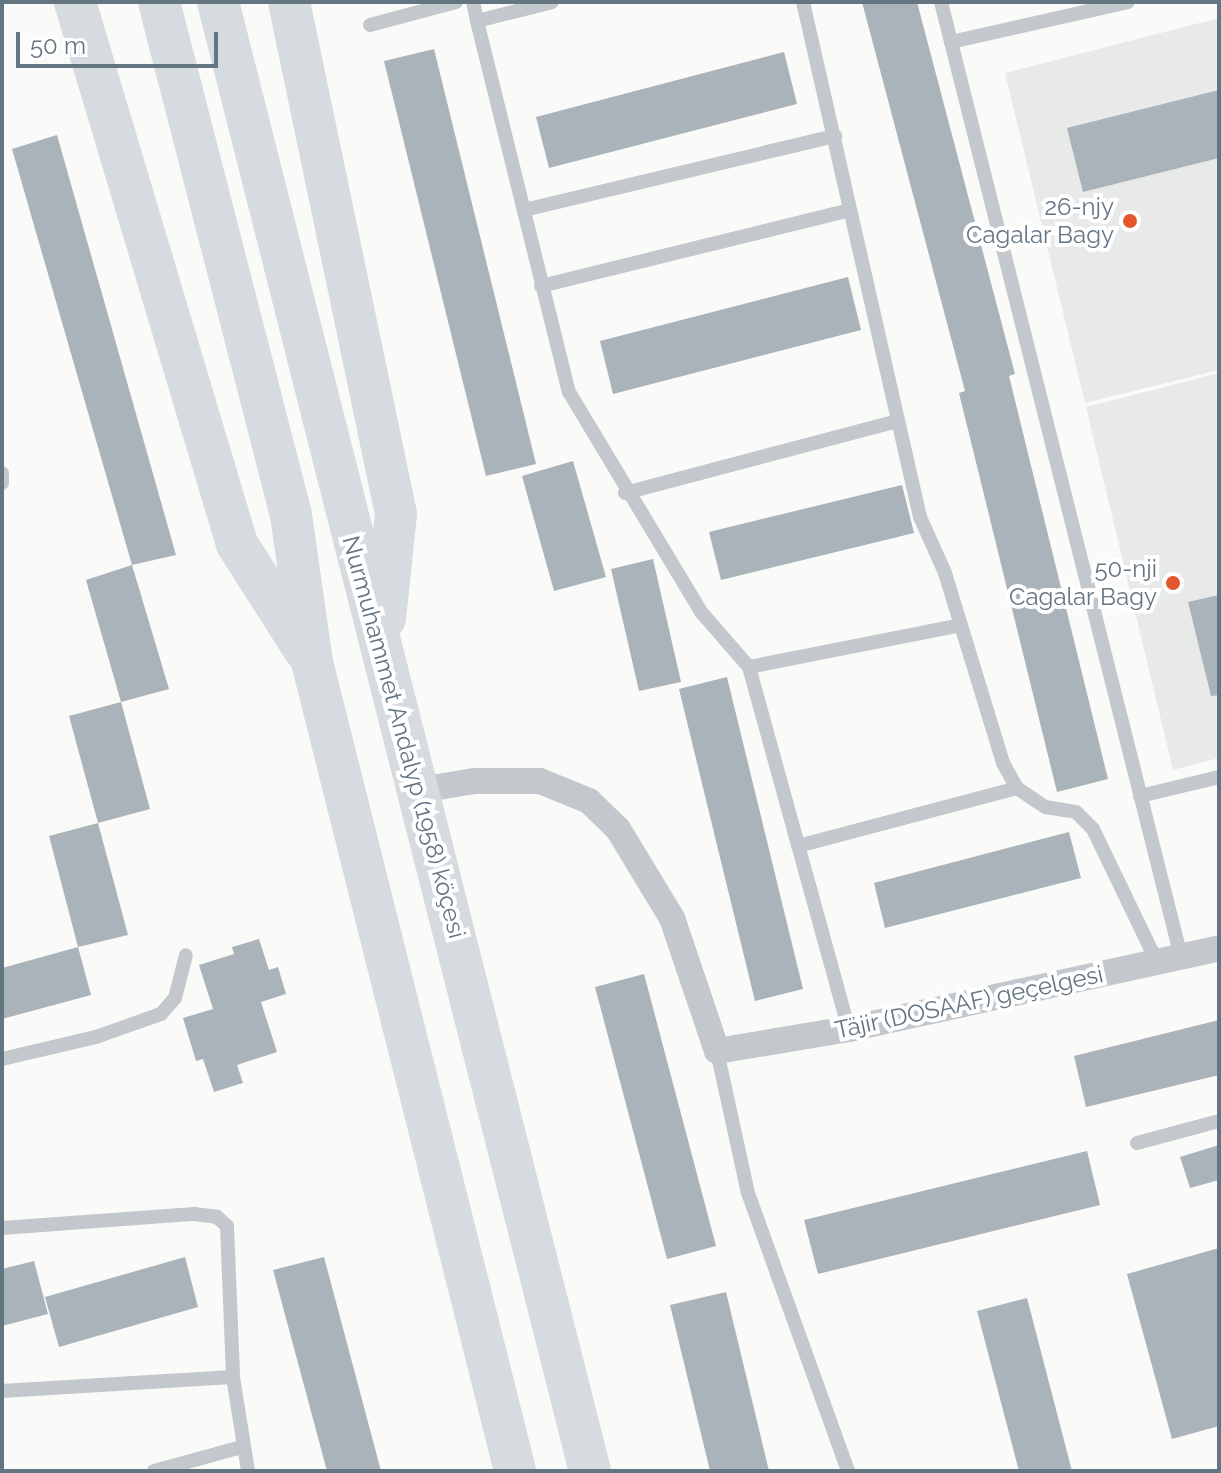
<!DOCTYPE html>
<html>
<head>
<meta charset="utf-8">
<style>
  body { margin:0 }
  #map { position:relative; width:1221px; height:1473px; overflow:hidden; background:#fafaf8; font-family:Raleway,sans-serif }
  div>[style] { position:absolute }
  .built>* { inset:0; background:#e8e9e9 }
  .building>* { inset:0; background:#aab3b9 }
  .service>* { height:14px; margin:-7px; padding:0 7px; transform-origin:7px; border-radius:7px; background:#c3c8cc }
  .minor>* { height:26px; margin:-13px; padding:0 13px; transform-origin:13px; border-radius:13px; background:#c3c8cc }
  .primary>* { height:42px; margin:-21px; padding:0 21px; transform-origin:21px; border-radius:21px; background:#d6dbdf }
  .dots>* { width:22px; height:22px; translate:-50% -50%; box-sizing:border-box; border:4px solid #fff; border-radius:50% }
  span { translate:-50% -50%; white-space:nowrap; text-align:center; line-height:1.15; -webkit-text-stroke:8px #fff; paint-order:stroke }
  .poi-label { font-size:24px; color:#657683 }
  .right { translate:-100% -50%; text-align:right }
  .street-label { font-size:24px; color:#657683 }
  .frame { position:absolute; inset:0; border:4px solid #657683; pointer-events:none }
  .scale { position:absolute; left:16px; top:32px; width:202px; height:36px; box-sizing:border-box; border:4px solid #657683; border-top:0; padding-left:10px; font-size:24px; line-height:28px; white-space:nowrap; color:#657683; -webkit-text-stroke:6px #fff; paint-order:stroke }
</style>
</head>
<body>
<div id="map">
  <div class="built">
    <div style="clip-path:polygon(1219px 18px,1219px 370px,1085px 403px,1005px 73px)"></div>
    <div style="clip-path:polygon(1219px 373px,1219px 758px,1173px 770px,1086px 407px)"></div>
  </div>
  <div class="building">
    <div style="clip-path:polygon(862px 2px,917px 2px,1015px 374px,1009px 376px,1108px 779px,1057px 792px,959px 393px,965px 391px)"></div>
    <div style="clip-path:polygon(434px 49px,536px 464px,486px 476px,384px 61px)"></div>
    <div style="clip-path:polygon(784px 52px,797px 104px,549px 168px,536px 117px)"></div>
    <div style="clip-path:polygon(1219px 90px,1219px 158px,1083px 192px,1067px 128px)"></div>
    <div style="clip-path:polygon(57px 135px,176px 555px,132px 565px,12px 149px)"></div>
    <div style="clip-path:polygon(848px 277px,861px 330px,613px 394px,600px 341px)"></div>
    <div style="clip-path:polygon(573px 461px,606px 577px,554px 591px,522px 476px)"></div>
    <div style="clip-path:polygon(902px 485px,914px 533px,721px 580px,709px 532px)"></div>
    <div style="clip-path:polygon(653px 559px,681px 682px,639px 691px,611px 569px)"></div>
    <div style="clip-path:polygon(132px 565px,169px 689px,121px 702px,86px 580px)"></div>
    <div style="clip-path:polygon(1219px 595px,1219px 695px,1211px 696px,1188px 602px)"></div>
    <div style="clip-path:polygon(727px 677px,803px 989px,755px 1001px,679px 689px)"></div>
    <div style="clip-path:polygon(121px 702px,150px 809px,98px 823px,69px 716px)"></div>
    <div style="clip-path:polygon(98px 823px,128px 935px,78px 947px,49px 836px)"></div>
    <div style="clip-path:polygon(1069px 832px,1081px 878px,885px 928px,874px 883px)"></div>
    <div style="clip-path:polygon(259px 939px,269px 970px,278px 967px,286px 994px,261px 1002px,277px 1052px,237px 1065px,243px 1083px,214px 1092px,203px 1059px,196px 1061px,183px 1018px,213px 1009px,199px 965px,234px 954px,232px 947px)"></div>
    <div style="clip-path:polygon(78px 947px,91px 995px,2px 1019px,2px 968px)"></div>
    <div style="clip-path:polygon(644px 974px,716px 1246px,667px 1259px,595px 987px)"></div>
    <div style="clip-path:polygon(1219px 1020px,1219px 1075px,1086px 1107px,1074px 1056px)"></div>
    <div style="clip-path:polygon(1219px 1145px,1219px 1180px,1190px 1188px,1180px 1157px)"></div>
    <div style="clip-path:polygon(1087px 1151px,1100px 1205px,818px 1274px,804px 1220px)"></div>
    <div style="clip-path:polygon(1219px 1248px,1219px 1426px,1172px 1439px,1127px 1274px)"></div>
    <div style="clip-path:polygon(185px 1257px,198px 1307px,59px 1347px,45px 1297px)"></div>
    <div style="clip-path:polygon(324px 1257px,381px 1471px,327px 1471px,273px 1270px)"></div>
    <div style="clip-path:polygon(34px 1261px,48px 1314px,2px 1326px,2px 1269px)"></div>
    <div style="clip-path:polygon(726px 1292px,769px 1471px,710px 1471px,670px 1305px)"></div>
    <div style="clip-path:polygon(1027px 1298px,1072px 1471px,1019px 1471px,977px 1311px)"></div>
  </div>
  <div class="service">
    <div style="left:473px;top:2px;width:19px;rotate:78deg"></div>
    <div style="left:477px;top:21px;width:77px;rotate:-14.2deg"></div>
    <div style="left:803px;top:2px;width:528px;rotate:77.2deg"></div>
    <div style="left:920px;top:517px;width:61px;rotate:65.9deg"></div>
    <div style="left:945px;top:573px;width:199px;rotate:73deg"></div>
    <div style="left:1003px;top:763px;width:29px;rotate:61deg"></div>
    <div style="left:1017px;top:788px;width:34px;rotate:34deg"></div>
    <div style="left:1045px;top:807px;width:31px;rotate:9deg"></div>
    <div style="left:1076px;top:812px;width:24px;rotate:45deg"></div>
    <div style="left:1093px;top:829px;width:148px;rotate:64.3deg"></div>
    <div style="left:941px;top:2px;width:985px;rotate:75.89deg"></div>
    <div style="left:477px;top:21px;width:382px;rotate:76.1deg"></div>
    <div style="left:569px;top:392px;width:258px;rotate:59deg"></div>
    <div style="left:702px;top:613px;width:72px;rotate:49deg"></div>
    <div style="left:749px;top:667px;width:376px;rotate:74.6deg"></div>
    <div style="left:370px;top:25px;width:89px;rotate:-15deg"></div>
    <div style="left:951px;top:42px;width:181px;rotate:-12.7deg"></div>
    <div style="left:524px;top:210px;width:320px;rotate:-13.4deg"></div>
    <div style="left:541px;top:286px;width:318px;rotate:-13.8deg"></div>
    <div style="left:2px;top:473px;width:10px;rotate:90deg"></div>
    <div style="left:625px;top:493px;width:282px;rotate:-14.8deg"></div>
    <div style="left:749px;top:667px;width:216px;rotate:-11.2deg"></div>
    <div style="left:1140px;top:796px;width:81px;rotate:-13.5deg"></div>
    <div style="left:798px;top:846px;width:227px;rotate:-14.8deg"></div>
    <div style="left:717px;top:1051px;width:145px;rotate:77.7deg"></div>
    <div style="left:748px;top:1193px;width:295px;rotate:70.2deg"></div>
    <div style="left:2px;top:1059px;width:97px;rotate:-13.2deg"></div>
    <div style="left:96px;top:1037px;width:69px;rotate:-19.5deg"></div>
    <div style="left:161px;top:1014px;width:21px;rotate:-49deg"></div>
    <div style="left:175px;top:998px;width:44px;rotate:-75.7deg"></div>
    <div style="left:1137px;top:1143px;width:85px;rotate:-15deg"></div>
    <div style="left:2px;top:1228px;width:193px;rotate:-4.2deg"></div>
    <div style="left:194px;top:1214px;width:23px;rotate:7deg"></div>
    <div style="left:217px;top:1217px;width:13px;rotate:42deg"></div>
    <div style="left:227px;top:1226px;width:151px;rotate:87.7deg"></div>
    <div style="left:233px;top:1377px;width:95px;rotate:80.9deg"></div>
    <div style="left:2px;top:1391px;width:231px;rotate:-3.5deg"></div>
    <div style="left:154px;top:1471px;width:91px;rotate:-15.3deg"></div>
  </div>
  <div class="minor">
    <div style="left:420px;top:790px;width:56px;rotate:-9.3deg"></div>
    <div style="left:475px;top:781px;width:65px"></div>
    <div style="left:540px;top:781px;width:53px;rotate:22.2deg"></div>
    <div style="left:589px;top:801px;width:40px;rotate:44deg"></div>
    <div style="left:618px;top:829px;width:104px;rotate:58.8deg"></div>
    <div style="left:672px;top:918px;width:140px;rotate:71.3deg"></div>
    <div style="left:717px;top:1051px;width:134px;rotate:-9.5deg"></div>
    <div style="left:849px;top:1029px;width:379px;rotate:-12.3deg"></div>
  </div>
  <div class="primary">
    <div style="left:75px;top:2px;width:566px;rotate:73.36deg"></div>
    <div style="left:237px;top:544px;width:125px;rotate:57.5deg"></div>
    <div style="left:159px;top:2px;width:530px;rotate:75.57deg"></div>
    <div style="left:291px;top:515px;width:148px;rotate:81.9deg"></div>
    <div style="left:312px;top:662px;width:834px;rotate:75.91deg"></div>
    <div style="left:218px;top:2px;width:1515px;rotate:75.79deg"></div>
    <div style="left:289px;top:2px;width:523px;rotate:78.2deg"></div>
    <div style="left:396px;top:514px;width:105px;rotate:96deg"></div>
  </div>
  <div class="dots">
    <div style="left:1130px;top:221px;background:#e4572e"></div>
    <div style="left:1173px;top:583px;background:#e4572e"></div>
  </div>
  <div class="poi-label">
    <span class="right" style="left:1114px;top:221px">26-njy<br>Cagalar Bagy</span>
    <span class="right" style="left:1157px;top:583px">50-nji<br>Cagalar Bagy</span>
  </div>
  <div class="street-label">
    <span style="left:404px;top:737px;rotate:75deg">Nurmuhammet Andalyp (1958) köçesi</span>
    <span style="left:969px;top:1002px;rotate:-12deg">Täjir (DOSAAF) geçelgesi</span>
  </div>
  <div class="frame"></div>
  <div class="scale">50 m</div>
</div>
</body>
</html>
